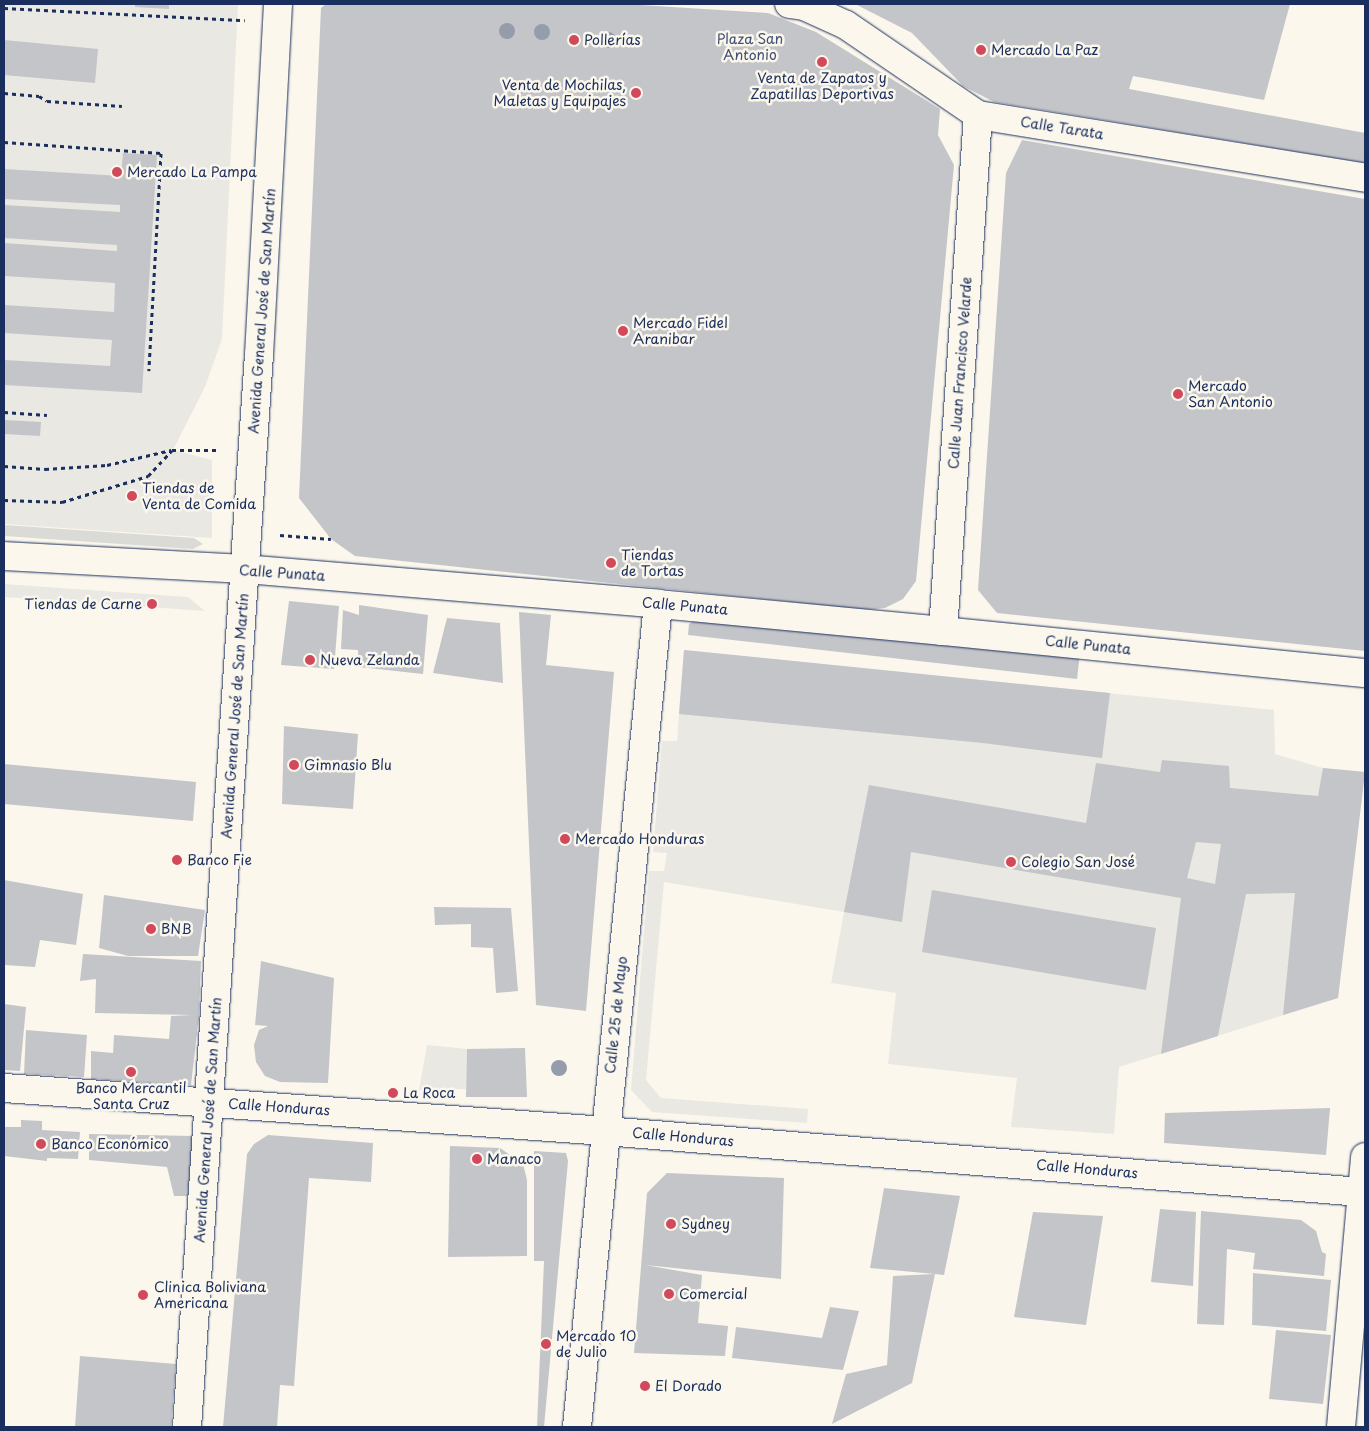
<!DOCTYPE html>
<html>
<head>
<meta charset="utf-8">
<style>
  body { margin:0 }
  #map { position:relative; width:1369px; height:1431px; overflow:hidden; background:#fbf7ec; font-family:"Playpen Sans",sans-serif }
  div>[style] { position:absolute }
  .built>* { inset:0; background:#eae8e2 }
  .green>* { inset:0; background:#dadad7 }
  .building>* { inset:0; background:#c3c5c9 }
  .path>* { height:3px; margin-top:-1.5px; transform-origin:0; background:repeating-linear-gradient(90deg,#1b2f5e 0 4px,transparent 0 8px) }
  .roads { filter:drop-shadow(0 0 1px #1b2f5e) drop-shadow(0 0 1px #1b2f5e) }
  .minor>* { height:28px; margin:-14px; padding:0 14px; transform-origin:14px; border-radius:14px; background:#fbf7ec }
  .major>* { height:28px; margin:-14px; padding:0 14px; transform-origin:14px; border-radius:14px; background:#fbf7ec }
  .trees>* { width:16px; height:16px; margin:-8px; border-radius:50%; background:#959cab }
  .dots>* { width:14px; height:14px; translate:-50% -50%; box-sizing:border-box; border:2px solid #fbf7ec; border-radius:50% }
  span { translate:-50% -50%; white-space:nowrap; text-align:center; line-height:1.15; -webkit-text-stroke:5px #fbf7ec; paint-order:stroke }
  .park-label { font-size:14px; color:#415176 }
  .poi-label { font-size:14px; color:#1b2f5e }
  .left { translate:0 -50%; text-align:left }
  .right { translate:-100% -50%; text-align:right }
  .street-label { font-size:14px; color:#1b2f5e }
  .frame { position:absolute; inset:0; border:5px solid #1b2f5e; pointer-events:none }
</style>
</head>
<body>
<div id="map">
  <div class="built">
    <div style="clip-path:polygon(4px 4px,238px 4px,222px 339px,205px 387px,173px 450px,212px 460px,212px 538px,4px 524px)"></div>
    <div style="clip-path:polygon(4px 584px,188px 597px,205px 611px,4px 597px)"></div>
    <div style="clip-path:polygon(684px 650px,1274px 710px,1275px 754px,1323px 768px,1365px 772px,1338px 998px,1119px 1067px,1114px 1134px,1011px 1127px,1017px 1078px,888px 1064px,896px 993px,831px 983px,844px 912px,664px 882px,646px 1080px,661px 1098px,808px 1109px,807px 1123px,652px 1112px,631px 1090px,649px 871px,664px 871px,667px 853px,653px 852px,662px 741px,677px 741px)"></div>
    <div style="clip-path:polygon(427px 1045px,467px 1049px,466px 1089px,419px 1090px)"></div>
  </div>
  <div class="green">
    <div style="clip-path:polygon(4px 525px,194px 538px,203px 544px,193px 549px,4px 536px)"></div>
  </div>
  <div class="building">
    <div style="clip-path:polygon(135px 4px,169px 4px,169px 9px,135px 7px)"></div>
    <div style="clip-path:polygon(326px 4px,624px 4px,768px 13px,816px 32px,940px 109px,938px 135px,954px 165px,916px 581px,903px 599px,885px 608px,866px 610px,355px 556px,331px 539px,299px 498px,321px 8px)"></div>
    <div style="clip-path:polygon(855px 4px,1290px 4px,1264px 100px,1133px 76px,1129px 89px,1365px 133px,1365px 163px,994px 102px,963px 86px,912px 33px)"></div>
    <div style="clip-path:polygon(4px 40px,98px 49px,95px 83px,4px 75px)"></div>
    <div style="clip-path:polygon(1022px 140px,1365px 199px,1365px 651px,997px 613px,978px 590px,1006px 173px)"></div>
    <div style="clip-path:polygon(123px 153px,157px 155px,142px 393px,4px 385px,4px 360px,110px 366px,112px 340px,4px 333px,4px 305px,114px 312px,115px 283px,4px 276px,4px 243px,117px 251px,117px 245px,4px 238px,4px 205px,120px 212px,120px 205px,4px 199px,4px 169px,121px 176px)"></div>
    <div style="clip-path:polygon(4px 420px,41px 422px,40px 436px,4px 434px)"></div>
    <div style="clip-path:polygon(289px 601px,339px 606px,334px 669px,281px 665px)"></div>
    <div style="clip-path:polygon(359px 605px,428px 615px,423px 674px,359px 667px,358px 650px,341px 649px,343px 610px,359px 615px)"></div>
    <div style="clip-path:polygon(519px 612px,551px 615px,546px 665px,614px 672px,586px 1011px,536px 1005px)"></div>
    <div style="clip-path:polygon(447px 618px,500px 623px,503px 683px,433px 673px)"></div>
    <div style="clip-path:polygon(698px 618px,1080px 653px,1077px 679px,688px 635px,689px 624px)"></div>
    <div style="clip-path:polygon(684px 650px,1110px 693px,1102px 758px,983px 743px,679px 714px)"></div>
    <div style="clip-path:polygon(284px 726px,358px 734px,353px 809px,282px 804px)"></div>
    <div style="clip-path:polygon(evenodd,1162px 760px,1229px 766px,1230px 788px,1318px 796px,1323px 768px,1365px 772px,1338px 998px,1283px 1015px,1295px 893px,1246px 894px,1218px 1036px,1161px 1054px,1181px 898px,911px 852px,902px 922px,844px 912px,869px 785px,1086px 823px,1096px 763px,1160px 772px,1162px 760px,1196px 842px,1221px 844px,1215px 884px,1187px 878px,1196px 842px)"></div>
    <div style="clip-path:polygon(4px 764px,196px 782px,193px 821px,4px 804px)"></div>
    <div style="clip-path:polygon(4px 880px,83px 894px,76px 945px,40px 940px,35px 967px,4px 965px)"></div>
    <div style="clip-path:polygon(932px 890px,1156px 928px,1146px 990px,922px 952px)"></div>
    <div style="clip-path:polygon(104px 895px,205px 910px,198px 956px,128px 956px,99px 948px)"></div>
    <div style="clip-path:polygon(434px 907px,511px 908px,518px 991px,496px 993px,493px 948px,471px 947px,471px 924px,435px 925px)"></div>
    <div style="clip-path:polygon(83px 954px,201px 961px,199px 1016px,191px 1085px,91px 1079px,91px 1051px,113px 1053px,114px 1035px,169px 1039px,171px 1016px,192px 1015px,95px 1013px,96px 979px,80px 981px)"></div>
    <div style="clip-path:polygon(261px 961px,334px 978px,328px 1083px,280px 1082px,265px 1076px,256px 1062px,254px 1045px,259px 1030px,268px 1026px,255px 1025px)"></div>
    <div style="clip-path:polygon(4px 1004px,26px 1007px,20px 1071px,4px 1070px)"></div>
    <div style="clip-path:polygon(26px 1030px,87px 1035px,84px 1077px,24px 1074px)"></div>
    <div style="clip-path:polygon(525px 1048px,527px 1097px,466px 1097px,467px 1049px)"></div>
    <div style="clip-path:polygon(1330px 1108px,1326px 1155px,1164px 1143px,1165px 1113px)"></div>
    <div style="clip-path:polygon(21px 1120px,42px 1121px,42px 1130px,80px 1132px,78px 1159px,47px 1158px,47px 1161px,4px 1156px,4px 1127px,21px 1127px)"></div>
    <div style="clip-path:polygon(89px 1134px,193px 1136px,188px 1196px,174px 1196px,167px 1167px,89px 1160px)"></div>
    <div style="clip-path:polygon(268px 1135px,373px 1143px,371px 1182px,309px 1178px,294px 1386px,280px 1385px,277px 1427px,223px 1427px,247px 1154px,254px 1144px)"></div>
    <div style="clip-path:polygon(450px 1146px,500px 1148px,523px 1164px,527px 1180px,527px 1256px,448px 1257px)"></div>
    <div style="clip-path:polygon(534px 1151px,566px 1153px,568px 1161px,544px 1427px,537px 1427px,544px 1261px,534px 1261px)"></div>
    <div style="clip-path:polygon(667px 1173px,784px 1178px,781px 1279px,645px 1265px,702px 1275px,698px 1323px,728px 1326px,725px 1356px,634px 1353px,647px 1193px)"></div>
    <div style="clip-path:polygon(884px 1188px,960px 1196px,944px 1275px,935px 1274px,912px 1383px,832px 1424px,846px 1374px,887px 1365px,893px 1276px,935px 1274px,870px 1268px)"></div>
    <div style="clip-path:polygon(1160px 1209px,1196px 1212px,1193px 1286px,1151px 1282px)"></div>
    <div style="clip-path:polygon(1201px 1211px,1301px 1220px,1316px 1231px,1322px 1252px,1326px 1254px,1324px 1276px,1253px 1269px,1255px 1253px,1227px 1249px,1224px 1325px,1197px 1324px)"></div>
    <div style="clip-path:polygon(1033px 1212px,1103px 1216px,1086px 1325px,1014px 1317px)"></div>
    <div style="clip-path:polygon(1253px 1273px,1331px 1280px,1326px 1331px,1252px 1325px)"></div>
    <div style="clip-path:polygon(830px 1307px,859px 1311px,843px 1370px,732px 1358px,736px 1327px,822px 1338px)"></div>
    <div style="clip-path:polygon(1276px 1330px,1331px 1335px,1323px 1404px,1269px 1399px)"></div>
    <div style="clip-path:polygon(80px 1356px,176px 1364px,171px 1427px,75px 1427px)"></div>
  </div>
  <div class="path">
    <div style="left:4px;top:8px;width:241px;rotate:2.9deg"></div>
    <div style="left:4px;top:93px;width:35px;rotate:5deg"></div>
    <div style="left:39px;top:96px;width:9px;rotate:32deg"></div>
    <div style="left:47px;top:101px;width:75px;rotate:3.8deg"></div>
    <div style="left:4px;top:142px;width:157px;rotate:4deg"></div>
    <div style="left:161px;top:153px;width:218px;rotate:93.2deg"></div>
    <div style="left:4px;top:412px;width:43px;rotate:4deg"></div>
    <div style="left:4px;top:466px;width:41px;rotate:4.2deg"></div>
    <div style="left:45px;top:469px;width:62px;rotate:-3.7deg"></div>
    <div style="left:107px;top:465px;width:66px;rotate:-13.2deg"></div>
    <div style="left:4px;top:500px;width:58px;rotate:2deg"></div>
    <div style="left:62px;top:502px;width:90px;rotate:-16.8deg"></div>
    <div style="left:148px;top:476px;width:35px;rotate:-47deg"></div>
    <div style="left:172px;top:450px;width:48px"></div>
    <div style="left:280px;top:535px;width:51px;rotate:4.5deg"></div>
  </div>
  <div class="roads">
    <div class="minor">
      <div style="left:978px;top:115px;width:392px;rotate:9.2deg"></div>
      <div style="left:4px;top:556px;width:241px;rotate:3.1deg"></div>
      <div style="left:245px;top:569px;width:414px;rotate:4.8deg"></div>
      <div style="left:943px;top:631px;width:424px;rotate:5.7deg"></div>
      <div style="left:4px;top:1088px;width:603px;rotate:4.09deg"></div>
      <div style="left:605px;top:1131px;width:759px;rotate:4.61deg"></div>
      <div style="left:1341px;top:1427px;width:271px;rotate:-84.9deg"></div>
    </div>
    <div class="major">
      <div style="left:187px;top:1427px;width:1074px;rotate:-86.16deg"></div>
      <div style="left:259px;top:355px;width:352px;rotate:-86.9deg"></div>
      <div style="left:577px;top:1427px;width:827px;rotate:-84.38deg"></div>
      <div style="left:658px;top:604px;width:286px;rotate:5.4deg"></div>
      <div style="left:943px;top:631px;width:517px;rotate:-86.12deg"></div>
      <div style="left:978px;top:115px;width:160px;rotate:-145.7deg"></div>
      <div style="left:846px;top:25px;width:46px;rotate:-155.7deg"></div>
      <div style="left:804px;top:6px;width:15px;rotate:-172deg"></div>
    </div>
  </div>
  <div class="trees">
    <div style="left:507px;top:31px"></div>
    <div style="left:542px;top:32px"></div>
    <div style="left:608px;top:40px"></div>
    <div style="left:559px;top:1068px"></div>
  </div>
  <div class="dots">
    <div style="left:574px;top:40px;background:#d1495b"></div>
    <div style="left:981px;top:50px;background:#d1495b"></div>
    <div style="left:822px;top:62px;background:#d1495b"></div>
    <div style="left:636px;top:93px;background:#d1495b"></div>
    <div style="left:117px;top:172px;background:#d1495b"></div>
    <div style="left:623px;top:331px;background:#d1495b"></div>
    <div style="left:1178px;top:394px;background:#d1495b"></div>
    <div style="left:132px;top:496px;background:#d1495b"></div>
    <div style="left:611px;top:563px;background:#d1495b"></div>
    <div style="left:152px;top:604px;background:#d1495b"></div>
    <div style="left:310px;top:660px;background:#d1495b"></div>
    <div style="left:294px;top:765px;background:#d1495b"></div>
    <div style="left:565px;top:839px;background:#d1495b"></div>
    <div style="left:177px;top:860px;background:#d1495b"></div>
    <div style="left:1011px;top:862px;background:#d1495b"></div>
    <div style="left:151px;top:929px;background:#d1495b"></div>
    <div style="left:131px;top:1072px;background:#d1495b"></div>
    <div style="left:393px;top:1093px;background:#d1495b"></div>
    <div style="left:41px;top:1144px;background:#d1495b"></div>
    <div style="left:477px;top:1159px;background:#d1495b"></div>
    <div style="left:671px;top:1224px;background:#d1495b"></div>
    <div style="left:669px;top:1294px;background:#d1495b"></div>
    <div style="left:143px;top:1295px;background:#d1495b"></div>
    <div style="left:546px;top:1344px;background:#d1495b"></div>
    <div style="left:645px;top:1386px;background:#d1495b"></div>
  </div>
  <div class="park-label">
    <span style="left:750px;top:47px">Plaza San<br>Antonio</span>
  </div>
  <div class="poi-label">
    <span class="left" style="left:584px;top:40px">Pollerías</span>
    <span class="left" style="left:991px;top:50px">Mercado La Paz</span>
    <span style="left:822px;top:86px">Venta de Zapatos y<br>Zapatillas Deportivas</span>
    <span class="right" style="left:626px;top:93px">Venta de Mochilas,<br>Maletas y Equipajes</span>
    <span class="left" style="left:127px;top:172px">Mercado La Pampa</span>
    <span class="left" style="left:633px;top:331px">Mercado Fidel<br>Aranibar</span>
    <span class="left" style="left:1188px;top:394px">Mercado<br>San Antonio</span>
    <span class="left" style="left:142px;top:496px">Tiendas de<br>Venta de Comida</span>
    <span class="left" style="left:621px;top:563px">Tiendas<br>de Tortas</span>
    <span class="right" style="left:142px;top:604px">Tiendas de Carne</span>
    <span class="left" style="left:320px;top:660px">Nueva Zelanda</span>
    <span class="left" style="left:304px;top:765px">Gimnasio Blu</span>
    <span class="left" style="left:575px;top:839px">Mercado Honduras</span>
    <span class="left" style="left:187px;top:860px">Banco Fie</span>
    <span class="left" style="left:1021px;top:862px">Colegio San José</span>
    <span class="left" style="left:161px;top:929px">BNB</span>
    <span style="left:131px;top:1096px">Banco Mercantil<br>Santa Cruz</span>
    <span class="left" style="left:403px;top:1093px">La Roca</span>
    <span class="left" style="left:51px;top:1144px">Banco Económico</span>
    <span class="left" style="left:487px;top:1159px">Manaco</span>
    <span class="left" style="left:681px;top:1224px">Sydney</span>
    <span class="left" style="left:154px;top:1295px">Clinica Boliviana<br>Americana</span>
    <span class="left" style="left:679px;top:1294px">Comercial</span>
    <span class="left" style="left:556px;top:1344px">Mercado 10<br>de Julio</span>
    <span class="left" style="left:655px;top:1386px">El Dorado</span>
  </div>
  <div class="street-label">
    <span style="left:1062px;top:128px;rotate:9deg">Calle Tarata</span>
    <span style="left:262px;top:311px;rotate:-86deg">Avenida General José de San Martín</span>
    <span style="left:960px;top:373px;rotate:-86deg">Calle Juan Francisco Velarde</span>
    <span style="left:282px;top:573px;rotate:4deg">Calle Punata</span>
    <span style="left:685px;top:606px;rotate:5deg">Calle Punata</span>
    <span style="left:1088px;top:645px;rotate:6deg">Calle Punata</span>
    <span style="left:235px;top:716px;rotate:-86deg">Avenida General José de San Martín</span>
    <span style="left:616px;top:1015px;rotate:-84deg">Calle 25 de Mayo</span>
    <span style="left:279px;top:1107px;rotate:4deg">Calle Honduras</span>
    <span style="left:208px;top:1120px;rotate:-86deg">Avenida General José de San Martín</span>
    <span style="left:683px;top:1137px;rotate:5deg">Calle Honduras</span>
    <span style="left:1087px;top:1169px;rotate:5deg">Calle Honduras</span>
  </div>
  <div class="frame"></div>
</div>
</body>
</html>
